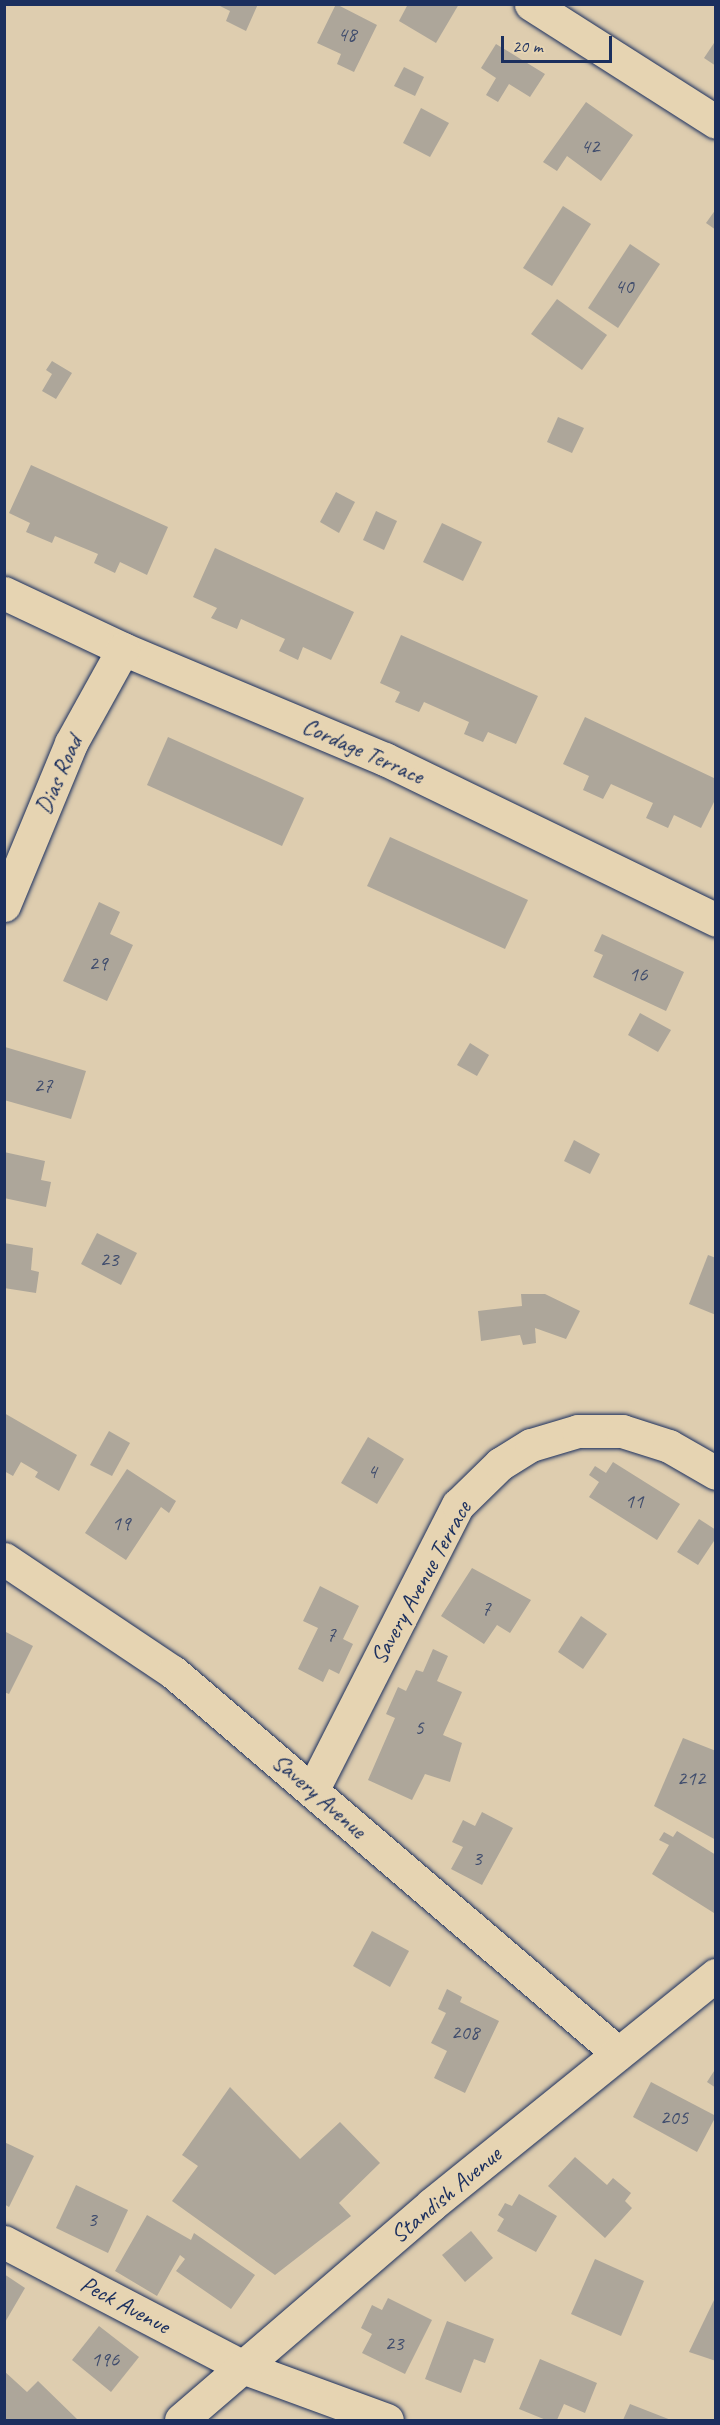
<!DOCTYPE html>
<html>
<head>
<meta charset="utf-8">
<style>
  body { margin:0 }
  #map { position:relative; width:720px; height:2425px; overflow:hidden; background:#decdaf; font-family:Caveat,sans-serif }
  div>[style] { position:absolute }
  .building>* { inset:0; background:#ada69a }
  .roads { filter:drop-shadow(0 0 2px #1b2f5e) drop-shadow(0 0 2px #1b2f5e) }
  .minor>* { height:33px; margin:-16.5px; padding:0 16.5px; transform-origin:16.5px; border-radius:16.5px; background:#e6d4b2 }
  .tertiary>* { height:33px; margin:-16.5px; padding:0 16.5px; transform-origin:16.5px; border-radius:16.5px; background:#e6d4b2 }
  .secondary>* { height:33px; margin:-16.5px; padding:0 16.5px; transform-origin:16.5px; border-radius:16.5px; background:#e6d4b2 }
  span { translate:-50% -50%; white-space:nowrap; text-align:center; line-height:1.15; -webkit-text-stroke:6px #e6d4b2; paint-order:stroke }
  .number-label { font-size:21px; color:#404d6d }
  .number-label span { -webkit-text-stroke-width:0 }
  .street-label { font-size:24px; color:#1b2f5e }
  .frame { position:absolute; inset:0; border:6px solid #1b2f5e; pointer-events:none }
  .scale { position:absolute; left:501px; top:36px; width:111px; height:27px; box-sizing:border-box; border:3px solid #1b2f5e; border-top:0; padding-left:8px; font-size:18px; line-height:21px; white-space:nowrap; color:#1b2f5e; -webkit-text-stroke:4px #e6d4b2; paint-order:stroke }
</style>
</head>
<body>
<div id="map">
  <div class="building">
    <div style="clip-path:polygon(216px 4px,258px 4px,246px 31px,226px 21px,230px 11px)"></div>
    <div style="clip-path:polygon(336px 4px,377px 25px,354px 72px,337px 64px,341px 54px,317px 43px)"></div>
    <div style="clip-path:polygon(408px 4px,459px 4px,436px 43px,399px 21px)"></div>
    <div style="clip-path:polygon(716px 40px,716px 66px,704px 58px)"></div>
    <div style="clip-path:polygon(496px 44px,545px 74px,530px 97px,509px 84px,498px 102px,486px 95px,496px 78px,481px 68px)"></div>
    <div style="clip-path:polygon(404px 67px,424px 77px,415px 96px,394px 86px)"></div>
    <div style="clip-path:polygon(586px 102px,633px 135px,601px 181px,567px 156px,557px 171px,543px 162px)"></div>
    <div style="clip-path:polygon(421px 108px,449px 123px,430px 157px,403px 143px)"></div>
    <div style="clip-path:polygon(563px 206px,591px 224px,552px 286px,523px 268px)"></div>
    <div style="clip-path:polygon(716px 209px,716px 230px,706px 223px)"></div>
    <div style="clip-path:polygon(630px 244px,660px 264px,618px 328px,588px 308px)"></div>
    <div style="clip-path:polygon(557px 299px,607px 335px,582px 370px,531px 334px)"></div>
    <div style="clip-path:polygon(52px 361px,72px 373px,56px 399px,42px 391px,52px 374px,46px 370px)"></div>
    <div style="clip-path:polygon(558px 417px,584px 428px,572px 453px,547px 442px)"></div>
    <div style="clip-path:polygon(31px 465px,168px 527px,147px 575px,120px 562px,115px 573px,94px 563px,98px 554px,55px 536px,52px 543px,26px 532px,30px 523px,9px 513px)"></div>
    <div style="clip-path:polygon(336px 492px,355px 502px,339px 533px,320px 522px)"></div>
    <div style="clip-path:polygon(376px 511px,397px 521px,384px 550px,363px 540px)"></div>
    <div style="clip-path:polygon(442px 523px,482px 542px,463px 581px,423px 562px)"></div>
    <div style="clip-path:polygon(215px 548px,354px 612px,331px 660px,303px 647px,298px 660px,279px 651px,285px 639px,241px 619px,237px 629px,211px 618px,217px 608px,193px 597px)"></div>
    <div style="clip-path:polygon(401px 635px,538px 696px,516px 744px,488px 732px,483px 742px,464px 734px,469px 722px,424px 702px,419px 712px,395px 702px,400px 692px,380px 683px)"></div>
    <div style="clip-path:polygon(585px 717px,716px 779px,716px 798px,701px 828px,674px 815px,668px 828px,646px 818px,653px 803px,611px 784px,603px 799px,583px 790px,589px 776px,563px 764px)"></div>
    <div style="clip-path:polygon(168px 737px,304px 798px,282px 846px,147px 785px)"></div>
    <div style="clip-path:polygon(390px 837px,528px 900px,505px 949px,367px 886px)"></div>
    <div style="clip-path:polygon(99px 902px,120px 912px,110px 934px,133px 945px,107px 1001px,63px 981px)"></div>
    <div style="clip-path:polygon(602px 934px,684px 972px,666px 1011px,593px 977px,603px 955px,594px 951px)"></div>
    <div style="clip-path:polygon(640px 1013px,671px 1030px,658px 1052px,628px 1035px)"></div>
    <div style="clip-path:polygon(470px 1043px,489px 1055px,477px 1076px,457px 1065px)"></div>
    <div style="clip-path:polygon(5px 1047px,86px 1071px,71px 1119px,4px 1100px)"></div>
    <div style="clip-path:polygon(574px 1140px,600px 1154px,590px 1174px,564px 1161px)"></div>
    <div style="clip-path:polygon(4px 1152px,45px 1161px,41px 1180px,51px 1182px,46px 1207px,4px 1198px)"></div>
    <div style="clip-path:polygon(97px 1233px,137px 1253px,121px 1285px,81px 1264px)"></div>
    <div style="clip-path:polygon(4px 1243px,33px 1248px,31px 1270px,39px 1272px,36px 1293px,4px 1288px)"></div>
    <div style="clip-path:polygon(708px 1255px,716px 1258px,716px 1315px,689px 1304px)"></div>
    <div style="clip-path:polygon(521px 1294px,545px 1294px,580px 1311px,566px 1339px,535px 1328px,536px 1343px,523px 1345px,520px 1335px,481px 1341px,478px 1311px,522px 1306px)"></div>
    <div style="clip-path:polygon(4px 1413px,77px 1455px,59px 1491px,35px 1477px,38px 1472px,21px 1462px,13px 1476px,4px 1471px)"></div>
    <div style="clip-path:polygon(109px 1431px,130px 1443px,112px 1476px,90px 1465px)"></div>
    <div style="clip-path:polygon(368px 1437px,404px 1459px,377px 1504px,341px 1483px)"></div>
    <div style="clip-path:polygon(613px 1462px,680px 1504px,657px 1540px,589px 1497px,599px 1482px,589px 1475px,595px 1466px,606px 1473px)"></div>
    <div style="clip-path:polygon(127px 1469px,176px 1501px,169px 1513px,161px 1507px,126px 1560px,85px 1533px)"></div>
    <div style="clip-path:polygon(699px 1519px,716px 1530px,716px 1538px,698px 1565px,677px 1552px)"></div>
    <div style="clip-path:polygon(472px 1568px,531px 1600px,510px 1633px,497px 1625px,484px 1644px,441px 1616px)"></div>
    <div style="clip-path:polygon(320px 1586px,359px 1606px,343px 1639px,353px 1644px,339px 1674px,329px 1669px,323px 1682px,298px 1669px,318px 1628px,303px 1621px)"></div>
    <div style="clip-path:polygon(581px 1616px,607px 1634px,583px 1669px,558px 1652px)"></div>
    <div style="clip-path:polygon(4px 1631px,33px 1646px,9px 1694px,4px 1692px)"></div>
    <div style="clip-path:polygon(433px 1649px,448px 1656px,437px 1681px,462px 1692px,443px 1735px,462px 1743px,450px 1782px,425px 1774px,412px 1800px,368px 1780px,395px 1718px,386px 1714px,398px 1687px,406px 1691px,416px 1670px,423px 1672px)"></div>
    <div style="clip-path:polygon(683px 1738px,716px 1751px,716px 1840px,654px 1806px)"></div>
    <div style="clip-path:polygon(482px 1812px,513px 1828px,482px 1885px,451px 1869px,463px 1847px,452px 1842px,463px 1820px,475px 1826px)"></div>
    <div style="clip-path:polygon(677px 1831px,716px 1855px,714px 1913px,652px 1874px,669px 1845px,659px 1840px,664px 1832px,673px 1837px)"></div>
    <div style="clip-path:polygon(372px 1931px,409px 1951px,390px 1987px,353px 1966px)"></div>
    <div style="clip-path:polygon(447px 1989px,462px 1997px,460px 2002px,499px 2021px,465px 2093px,434px 2078px,447px 2051px,431px 2043px,446px 2013px,438px 2009px)"></div>
    <div style="clip-path:polygon(716px 2068px,716px 2088px,707px 2082px)"></div>
    <div style="clip-path:polygon(651px 2082px,716px 2116px,697px 2152px,633px 2117px)"></div>
    <div style="clip-path:polygon(230px 2087px,300px 2159px,340px 2122px,380px 2163px,339px 2203px,351px 2216px,275px 2275px,172px 2201px,198px 2166px,182px 2155px)"></div>
    <div style="clip-path:polygon(4px 2142px,34px 2156px,9px 2207px,4px 2204px)"></div>
    <div style="clip-path:polygon(575px 2157px,607px 2185px,613px 2178px,631px 2193px,625px 2201px,632px 2208px,605px 2238px,548px 2186px)"></div>
    <div style="clip-path:polygon(76px 2185px,128px 2210px,108px 2253px,56px 2228px)"></div>
    <div style="clip-path:polygon(519px 2194px,557px 2216px,536px 2252px,497px 2231px,504px 2219px,498px 2215px,505px 2203px,512px 2206px)"></div>
    <div style="clip-path:polygon(147px 2215px,191px 2240px,194px 2233px,255px 2275px,231px 2309px,176px 2271px,185px 2259px,180px 2255px,157px 2296px,115px 2271px)"></div>
    <div style="clip-path:polygon(471px 2231px,493px 2258px,465px 2282px,442px 2255px)"></div>
    <div style="clip-path:polygon(595px 2259px,644px 2281px,621px 2336px,571px 2314px)"></div>
    <div style="clip-path:polygon(4px 2274px,25px 2288px,4px 2324px)"></div>
    <div style="clip-path:polygon(388px 2298px,432px 2320px,405px 2374px,362px 2353px,372px 2334px,361px 2328px,372px 2305px,382px 2310px)"></div>
    <div style="clip-path:polygon(715px 2298px,716px 2298px,716px 2361px,689px 2352px)"></div>
    <div style="clip-path:polygon(447px 2321px,494px 2339px,485px 2363px,474px 2359px,461px 2393px,425px 2379px)"></div>
    <div style="clip-path:polygon(99px 2326px,139px 2357px,111px 2392px,72px 2360px)"></div>
    <div style="clip-path:polygon(540px 2359px,597px 2383px,585px 2413px,564px 2404px,557px 2420px,546px 2420px,519px 2409px)"></div>
    <div style="clip-path:polygon(4px 2371px,27px 2392px,38px 2381px,78px 2420px,4px 2420px)"></div>
    <div style="clip-path:polygon(630px 2404px,671px 2420px,623px 2420px)"></div>
  </div>
  <div class="roads">
    <div class="minor">
      <div style="left:4px;top:593px;width:132px;rotate:25.2deg"></div>
      <div style="left:123px;top:649px;width:284px;rotate:22.8deg"></div>
      <div style="left:385px;top:759px;width:368px;rotate:25.9deg"></div>
      <div style="left:4px;top:905px;width:175px;rotate:-67.5deg"></div>
      <div style="left:71px;top:743px;width:107px;rotate:-61deg"></div>
      <div style="left:4px;top:1559px;width:203px;rotate:33.8deg"></div>
      <div style="left:173px;top:1672px;width:586px;rotate:40.57deg"></div>
      <div style="left:313px;top:1789px;width:319px;rotate:-63deg"></div>
      <div style="left:458px;top:1505px;width:59px;rotate:-44.3deg"></div>
      <div style="left:500px;top:1464px;width:36px;rotate:-32deg"></div>
      <div style="left:531px;top:1445px;width:49px;rotate:-16.6deg"></div>
      <div style="left:578px;top:1431px;width:44px"></div>
      <div style="left:622px;top:1431px;width:49px;rotate:17.7deg"></div>
      <div style="left:669px;top:1446px;width:54px;rotate:29.9deg"></div>
      <div style="left:4px;top:2242px;width:272px;rotate:27.6deg"></div>
      <div style="left:245px;top:2368px;width:151px;rotate:20.1deg"></div>
    </div>
    <div class="tertiary">
      <div style="left:181px;top:2420px;width:331px;rotate:-40.7deg"></div>
      <div style="left:432px;top:2204px;width:365px;rotate:-38.9deg"></div>
    </div>
    <div class="secondary">
      <div style="left:531px;top:4px;width:219px;rotate:32.5deg"></div>
    </div>
  </div>
  <div class="number-label">
    <span style="left:347px;top:34px">48</span>
    <span style="left:590px;top:146px">42</span>
    <span style="left:624px;top:286px">40</span>
    <span style="left:98px;top:963px">29</span>
    <span style="left:638px;top:974px">16</span>
    <span style="left:43px;top:1085px">27</span>
    <span style="left:109px;top:1259px">23</span>
    <span style="left:372px;top:1471px">4</span>
    <span style="left:634px;top:1501px">11</span>
    <span style="left:121px;top:1523px">19</span>
    <span style="left:486px;top:1608px">7</span>
    <span style="left:331px;top:1634px">7</span>
    <span style="left:419px;top:1727px">5</span>
    <span style="left:691px;top:1778px">212</span>
    <span style="left:477px;top:1858px">3</span>
    <span style="left:465px;top:2032px">208</span>
    <span style="left:674px;top:2117px">205</span>
    <span style="left:92px;top:2219px">3</span>
    <span style="left:394px;top:2343px">23</span>
    <span style="left:105px;top:2359px">196</span>
  </div>
  <div class="street-label">
    <span style="left:363px;top:751px;rotate:24deg">Cordage Terrace</span>
    <span style="left:59px;top:775px;rotate:-66deg">Dias Road</span>
    <span style="left:421px;top:1583px;rotate:-61deg">Savery Avenue Terrace</span>
    <span style="left:319px;top:1796px;rotate:41deg">Savery Avenue</span>
    <span style="left:446px;top:2195px;rotate:-40deg">Standish Avenue</span>
    <span style="left:125px;top:2305px;rotate:28deg">Peck Avenue</span>
  </div>
  <div class="frame"></div>
  <div class="scale">20 m</div>
</div>
</body>
</html>
